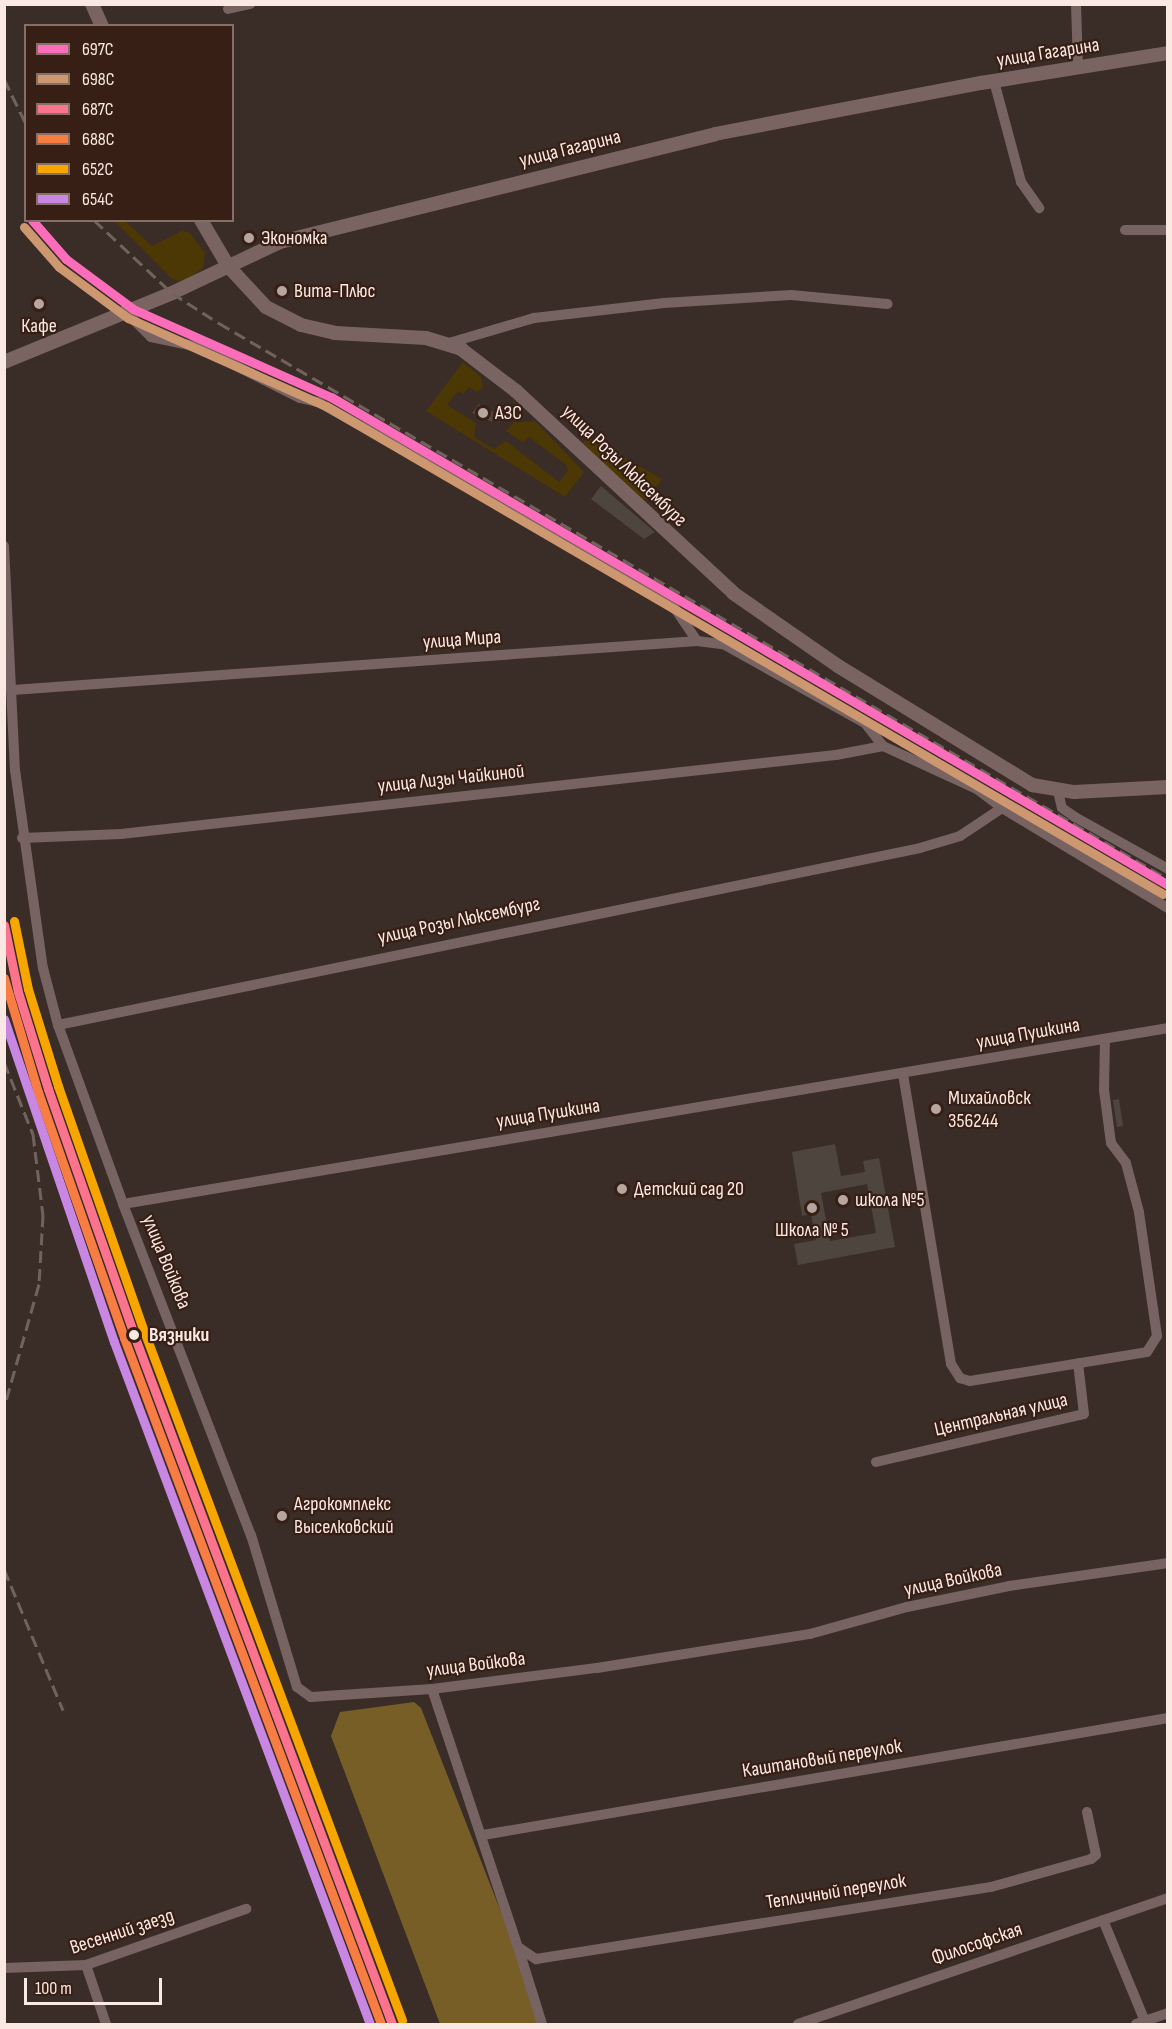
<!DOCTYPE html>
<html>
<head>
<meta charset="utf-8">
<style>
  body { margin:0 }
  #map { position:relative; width:1172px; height:2029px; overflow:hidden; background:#3a2c26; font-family:"Sofia Sans Condensed",sans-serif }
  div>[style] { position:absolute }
  .green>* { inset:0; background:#4c3805 }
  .forest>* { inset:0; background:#775e26 }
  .building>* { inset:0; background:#4f453f }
  .minor>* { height:10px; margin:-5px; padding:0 5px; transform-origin:5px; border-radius:5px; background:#766362 }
  .secondary>* { height:14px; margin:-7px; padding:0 7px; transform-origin:7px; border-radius:7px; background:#7a6462 }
  .rail>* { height:3px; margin-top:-1.5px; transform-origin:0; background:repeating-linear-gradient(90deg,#71625e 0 12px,transparent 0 18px) }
  .rail-1>* { height:9px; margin:-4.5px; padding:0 4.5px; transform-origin:4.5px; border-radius:4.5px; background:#fb6dba }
  .rail-2>* { height:9px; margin:-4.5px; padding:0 4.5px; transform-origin:4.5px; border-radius:4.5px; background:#cd976f }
  .rail-3>* { height:9px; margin:-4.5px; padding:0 4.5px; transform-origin:4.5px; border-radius:4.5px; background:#fc738d }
  .rail-4>* { height:9px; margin:-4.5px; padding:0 4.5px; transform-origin:4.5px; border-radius:4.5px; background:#f77d43 }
  .rail-5>* { height:9px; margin:-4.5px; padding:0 4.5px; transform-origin:4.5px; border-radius:4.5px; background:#f7a600 }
  .rail-6>* { height:9px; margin:-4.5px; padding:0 4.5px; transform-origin:4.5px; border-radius:4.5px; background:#c787e3 }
  .dots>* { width:16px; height:16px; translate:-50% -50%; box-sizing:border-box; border:3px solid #371f15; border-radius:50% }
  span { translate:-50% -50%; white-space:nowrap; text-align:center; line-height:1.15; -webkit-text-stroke:4.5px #371f15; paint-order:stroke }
  .street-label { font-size:20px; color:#fae8e2 }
  .poi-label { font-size:20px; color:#fae8e2 }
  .left { translate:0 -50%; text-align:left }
  .stop-label { font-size:20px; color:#fae8e2; font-weight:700 }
  .frame { position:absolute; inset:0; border:6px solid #fae8e2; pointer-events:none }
  .legend { position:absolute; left:24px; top:24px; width:210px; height:198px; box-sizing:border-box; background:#371f15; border:2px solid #856f67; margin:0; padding:8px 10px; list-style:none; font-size:18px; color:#fae8e2 }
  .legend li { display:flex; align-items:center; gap:12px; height:30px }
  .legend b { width:30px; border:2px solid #856f67 }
  .scale { position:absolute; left:24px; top:1978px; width:138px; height:27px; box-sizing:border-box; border:3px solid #fae8e2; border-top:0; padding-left:8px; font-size:18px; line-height:21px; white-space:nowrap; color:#fae8e2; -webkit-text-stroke:4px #371f15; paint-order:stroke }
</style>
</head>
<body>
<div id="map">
  <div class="green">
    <div style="clip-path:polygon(114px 221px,125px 221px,152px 246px,182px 231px,189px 232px,205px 253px,203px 268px,183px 282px,172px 279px)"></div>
    <div style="clip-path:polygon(463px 362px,481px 377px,483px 387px,478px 392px,469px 387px,463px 394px,458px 391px,447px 405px,476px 423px,474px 437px,494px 449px,506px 441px,559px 482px,568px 470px,565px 464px,529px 437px,523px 442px,506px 431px,514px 422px,535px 421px,584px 472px,565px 497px,426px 411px)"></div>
    <div style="clip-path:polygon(588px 437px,662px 479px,648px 499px,639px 499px,583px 443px)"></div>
  </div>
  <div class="forest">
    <div style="clip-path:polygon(414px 1702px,421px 1708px,545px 2024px,440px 2024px,331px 1736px,340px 1712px)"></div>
  </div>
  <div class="building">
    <div style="clip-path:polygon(479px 404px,493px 412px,492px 422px,472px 413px)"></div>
    <div style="clip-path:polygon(601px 486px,655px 532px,644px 539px,591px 499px)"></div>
    <div style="clip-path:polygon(1119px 1099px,1123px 1126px,1117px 1127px,1113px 1100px)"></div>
    <div style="clip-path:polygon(evenodd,835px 1144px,841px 1176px,865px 1172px,863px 1161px,879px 1158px,895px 1247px,798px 1265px,794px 1244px,816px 1240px,811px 1214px,802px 1216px,792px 1152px,835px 1144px,867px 1184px,876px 1233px,830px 1241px,821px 1193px,867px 1184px)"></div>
  </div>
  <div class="minor">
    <div style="left:1076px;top:4px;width:63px;rotate:88.2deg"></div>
    <div style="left:228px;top:9px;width:23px;rotate:-13deg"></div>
    <div style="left:994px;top:81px;width:105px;rotate:75deg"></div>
    <div style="left:1021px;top:182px;width:32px;rotate:55deg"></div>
    <div style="left:1125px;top:230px;width:43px"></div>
    <div style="left:126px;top:312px;width:35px;rotate:45deg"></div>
    <div style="left:151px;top:337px;width:49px;rotate:11.8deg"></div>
    <div style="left:199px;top:347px;width:113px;rotate:26.8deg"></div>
    <div style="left:300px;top:398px;width:18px;rotate:13deg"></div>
    <div style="left:318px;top:402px;width:243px;rotate:29.1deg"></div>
    <div style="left:530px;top:520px;width:168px;rotate:31.1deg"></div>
    <div style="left:674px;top:607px;width:41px;rotate:55.9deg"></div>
    <div style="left:449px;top:343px;width:89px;rotate:-16.4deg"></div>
    <div style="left:534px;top:318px;width:131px;rotate:-6.6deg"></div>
    <div style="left:664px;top:303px;width:127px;rotate:-3.6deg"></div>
    <div style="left:791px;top:295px;width:97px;rotate:5.3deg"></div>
    <div style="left:4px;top:546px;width:224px;rotate:87.2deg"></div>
    <div style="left:15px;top:770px;width:200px;rotate:82deg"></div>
    <div style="left:43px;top:968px;width:59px;rotate:75.3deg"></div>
    <div style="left:58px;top:1025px;width:190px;rotate:70deg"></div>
    <div style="left:123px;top:1204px;width:355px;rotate:68.9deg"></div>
    <div style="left:251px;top:1535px;width:159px;rotate:73.2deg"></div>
    <div style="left:297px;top:1687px;width:17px;rotate:36deg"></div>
    <div style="left:311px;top:1697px;width:121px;rotate:-3.8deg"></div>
    <div style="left:432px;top:1689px;width:166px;rotate:-7.3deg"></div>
    <div style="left:597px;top:1668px;width:216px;rotate:-9.1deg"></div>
    <div style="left:810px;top:1634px;width:101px;rotate:-15.6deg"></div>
    <div style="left:907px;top:1607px;width:104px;rotate:-11.6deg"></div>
    <div style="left:1009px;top:1586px;width:161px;rotate:-8.2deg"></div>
    <div style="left:13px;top:690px;width:686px;rotate:-4.1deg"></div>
    <div style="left:697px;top:641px;width:26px;rotate:7deg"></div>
    <div style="left:723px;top:644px;width:162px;rotate:29.1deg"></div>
    <div style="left:865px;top:723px;width:29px;rotate:52deg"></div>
    <div style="left:883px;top:746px;width:103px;rotate:24.6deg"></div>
    <div style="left:977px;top:789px;width:31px;rotate:37deg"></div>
    <div style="left:1058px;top:791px;width:17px;rotate:77deg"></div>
    <div style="left:1062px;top:808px;width:16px;rotate:35deg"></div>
    <div style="left:1075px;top:817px;width:107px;rotate:29.2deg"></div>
    <div style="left:22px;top:838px;width:99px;rotate:-2.3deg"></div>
    <div style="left:121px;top:834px;width:719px;rotate:-6.31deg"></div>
    <div style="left:836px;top:755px;width:48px;rotate:-10.8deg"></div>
    <div style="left:58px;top:1025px;width:880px;rotate:-11.6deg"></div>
    <div style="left:920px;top:848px;width:42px;rotate:-16.7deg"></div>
    <div style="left:960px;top:836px;width:50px;rotate:-33.7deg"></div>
    <div style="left:1002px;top:808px;width:194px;rotate:31.1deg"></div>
    <div style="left:903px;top:1074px;width:294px;rotate:80.6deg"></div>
    <div style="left:951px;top:1364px;width:17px;rotate:57deg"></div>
    <div style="left:960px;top:1378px;width:10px;rotate:17deg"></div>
    <div style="left:970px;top:1381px;width:179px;rotate:-9.3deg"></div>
    <div style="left:1147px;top:1352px;width:19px;rotate:-58deg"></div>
    <div style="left:1157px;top:1336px;width:125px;rotate:-98.3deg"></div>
    <div style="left:1139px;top:1212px;width:51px;rotate:-104.9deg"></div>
    <div style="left:1126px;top:1163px;width:25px;rotate:-127deg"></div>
    <div style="left:1111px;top:1143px;width:53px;rotate:-97.5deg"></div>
    <div style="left:1104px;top:1090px;width:51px;rotate:-88.9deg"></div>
    <div style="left:123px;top:1204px;width:1060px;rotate:-9.56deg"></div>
    <div style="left:876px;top:1462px;width:213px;rotate:-13deg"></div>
    <div style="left:1084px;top:1414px;width:51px;rotate:-96.7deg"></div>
    <div style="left:432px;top:1689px;width:272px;rotate:71.6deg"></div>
    <div style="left:518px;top:1947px;width:22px;rotate:34deg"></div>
    <div style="left:536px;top:1959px;width:461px;rotate:-9deg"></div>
    <div style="left:991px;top:1887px;width:104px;rotate:-15.6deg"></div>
    <div style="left:1091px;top:1859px;width:6px;rotate:-39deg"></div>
    <div style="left:1096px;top:1855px;width:44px;rotate:-101.8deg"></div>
    <div style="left:483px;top:1835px;width:695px;rotate:-9.69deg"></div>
    <div style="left:1103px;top:1920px;width:113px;rotate:67.5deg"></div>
    <div style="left:518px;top:1947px;width:81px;rotate:72.7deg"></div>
    <div style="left:86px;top:1965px;width:62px;rotate:71.3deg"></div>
    <div style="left:4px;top:1968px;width:82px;rotate:-2.1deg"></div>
    <div style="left:86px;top:1965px;width:170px;rotate:-19.3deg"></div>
    <div style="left:798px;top:2024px;width:391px;rotate:-18.8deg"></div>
    <div style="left:1136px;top:2024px;width:34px;rotate:-19deg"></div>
  </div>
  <div class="secondary">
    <div style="left:92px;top:4px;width:24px;rotate:66deg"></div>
    <div style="left:201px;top:220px;width:53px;rotate:59.6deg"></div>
    <div style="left:228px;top:266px;width:56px;rotate:47.2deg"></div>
    <div style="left:266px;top:307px;width:39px;rotate:27deg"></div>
    <div style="left:301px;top:325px;width:35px;rotate:13deg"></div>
    <div style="left:335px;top:333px;width:91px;rotate:3.1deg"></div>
    <div style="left:426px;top:338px;width:37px;rotate:17deg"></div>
    <div style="left:461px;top:349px;width:69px;rotate:37.4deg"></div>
    <div style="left:516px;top:391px;width:296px;rotate:42.9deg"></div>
    <div style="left:733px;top:593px;width:128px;rotate:34.8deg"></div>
    <div style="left:838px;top:666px;width:228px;rotate:31.5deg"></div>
    <div style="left:1032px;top:785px;width:43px;rotate:9.5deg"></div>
    <div style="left:1074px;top:792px;width:94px;rotate:-3deg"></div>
    <div style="left:4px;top:362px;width:182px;rotate:-22.3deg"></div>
    <div style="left:172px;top:293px;width:119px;rotate:-25.3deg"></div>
    <div style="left:280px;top:242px;width:448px;rotate:-13.9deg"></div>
    <div style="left:715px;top:134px;width:271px;rotate:-10.9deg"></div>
    <div style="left:981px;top:83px;width:189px;rotate:-9.1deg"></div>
  </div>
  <div class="rail">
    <div style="left:4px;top:79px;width:50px;rotate:63.9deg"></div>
    <div style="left:94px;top:220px;width:107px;rotate:43.1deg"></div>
    <div style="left:172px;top:293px;width:56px;rotate:32.6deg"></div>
    <div style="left:219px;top:323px;width:1100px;rotate:30.37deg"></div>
    <div style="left:4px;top:1062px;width:78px;rotate:68.1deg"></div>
    <div style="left:33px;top:1134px;width:82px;rotate:83deg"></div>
    <div style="left:43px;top:1215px;width:69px;rotate:93.3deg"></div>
    <div style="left:39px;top:1284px;width:129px;rotate:105.8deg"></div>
    <div style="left:4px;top:1569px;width:153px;rotate:67.3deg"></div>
  </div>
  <div class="rail-1">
    <div style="left:32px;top:220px;width:52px;rotate:48.9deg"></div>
    <div style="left:66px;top:259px;width:84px;rotate:36.7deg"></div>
    <div style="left:133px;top:309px;width:217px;rotate:24deg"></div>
    <div style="left:331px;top:397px;width:969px;rotate:30.24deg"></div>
  </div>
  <div class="rail-2">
    <div style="left:24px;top:227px;width:53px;rotate:48.8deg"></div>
    <div style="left:59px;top:267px;width:86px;rotate:36.5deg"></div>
    <div style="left:128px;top:318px;width:217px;rotate:24deg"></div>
    <div style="left:326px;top:406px;width:969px;rotate:30.24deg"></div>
  </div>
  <div class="rail-3">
    <div style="left:4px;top:925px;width:68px;rotate:78.2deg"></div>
    <div style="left:18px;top:992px;width:102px;rotate:72.8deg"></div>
    <div style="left:48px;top:1089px;width:261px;rotate:70.7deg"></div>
    <div style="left:134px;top:1335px;width:736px;rotate:69.47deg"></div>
  </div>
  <div class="rail-4">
    <div style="left:4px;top:978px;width:119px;rotate:73.4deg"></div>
    <div style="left:38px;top:1092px;width:261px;rotate:70.7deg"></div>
    <div style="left:124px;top:1338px;width:733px;rotate:69.46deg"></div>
  </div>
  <div class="rail-5">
    <div style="left:14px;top:921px;width:69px;rotate:78.4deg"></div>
    <div style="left:28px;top:989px;width:102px;rotate:72.8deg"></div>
    <div style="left:58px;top:1086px;width:260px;rotate:70.7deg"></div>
    <div style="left:144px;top:1331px;width:736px;rotate:69.47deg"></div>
  </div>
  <div class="rail-6">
    <div style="left:4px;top:1019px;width:341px;rotate:71.2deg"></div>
    <div style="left:114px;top:1342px;width:728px;rotate:69.43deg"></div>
  </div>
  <div class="dots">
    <div style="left:249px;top:238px;background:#b7a6a0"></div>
    <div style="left:282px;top:291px;background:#b7a6a0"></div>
    <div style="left:39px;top:304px;background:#b7a6a0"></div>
    <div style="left:483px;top:413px;background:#b7a6a0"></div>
    <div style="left:936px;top:1109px;background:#b7a6a0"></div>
    <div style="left:622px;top:1189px;background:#b7a6a0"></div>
    <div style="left:843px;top:1200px;background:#b7a6a0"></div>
    <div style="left:812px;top:1208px;background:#b7a6a0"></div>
    <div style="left:134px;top:1335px;background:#fae8e2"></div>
    <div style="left:282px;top:1516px;background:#b7a6a0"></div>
  </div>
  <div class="street-label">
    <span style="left:1048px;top:53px;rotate:-9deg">улица Гагарина</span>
    <span style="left:570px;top:149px;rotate:-14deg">улица Гагарина</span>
    <span style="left:624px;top:466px;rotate:44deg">улица Розы Люксембург</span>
    <span style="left:462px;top:640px;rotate:-4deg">улица Мира</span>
    <span style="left:451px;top:779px;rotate:-6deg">улица Лизы Чайкиной</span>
    <span style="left:459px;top:921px;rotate:-12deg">улица Розы Люксембург</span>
    <span style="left:1028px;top:1034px;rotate:-10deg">улица Пушкина</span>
    <span style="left:548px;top:1114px;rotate:-9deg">улица Пушкина</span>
    <span style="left:166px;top:1262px;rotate:68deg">улица Войкова</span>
    <span style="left:1001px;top:1415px;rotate:-13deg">Центральная улица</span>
    <span style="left:953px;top:1580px;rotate:-12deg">улица Войкова</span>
    <span style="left:476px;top:1665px;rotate:-7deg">улица Войкова</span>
    <span style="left:822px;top:1759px;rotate:-9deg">Каштановый переулок</span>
    <span style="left:836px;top:1892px;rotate:-9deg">Тепличный переулок</span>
    <span style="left:122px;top:1932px;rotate:-18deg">Весенний заезд</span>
    <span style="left:977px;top:1944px;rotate:-19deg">Философская</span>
  </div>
  <div class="poi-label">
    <span class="left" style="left:261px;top:238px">Экономка</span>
    <span class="left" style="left:294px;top:291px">Вита-Плюс</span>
    <span style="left:39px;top:326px">Кафе</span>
    <span class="left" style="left:495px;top:413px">АЗС</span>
    <span class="left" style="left:948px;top:1110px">Михайловск<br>356244</span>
    <span class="left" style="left:634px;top:1189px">Детский сад 20</span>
    <span class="left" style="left:855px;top:1200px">школа №5</span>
    <span style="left:812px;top:1230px">Школа № 5</span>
    <span class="left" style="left:294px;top:1516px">Агрокомплекс<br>Выселковский</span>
  </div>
  <div class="stop-label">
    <span class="left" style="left:149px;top:1335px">Вязники</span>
  </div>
  <div class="frame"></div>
  <ul class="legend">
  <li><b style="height:8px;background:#fb6dba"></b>697С</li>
  <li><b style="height:8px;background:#cd976f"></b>698С</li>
  <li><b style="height:8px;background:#fc738d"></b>687С</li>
  <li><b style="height:8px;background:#f77d43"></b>688С</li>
  <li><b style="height:8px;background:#f7a600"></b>652С</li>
  <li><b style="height:8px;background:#c787e3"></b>654С</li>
  </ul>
  <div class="scale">100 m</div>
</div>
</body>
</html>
